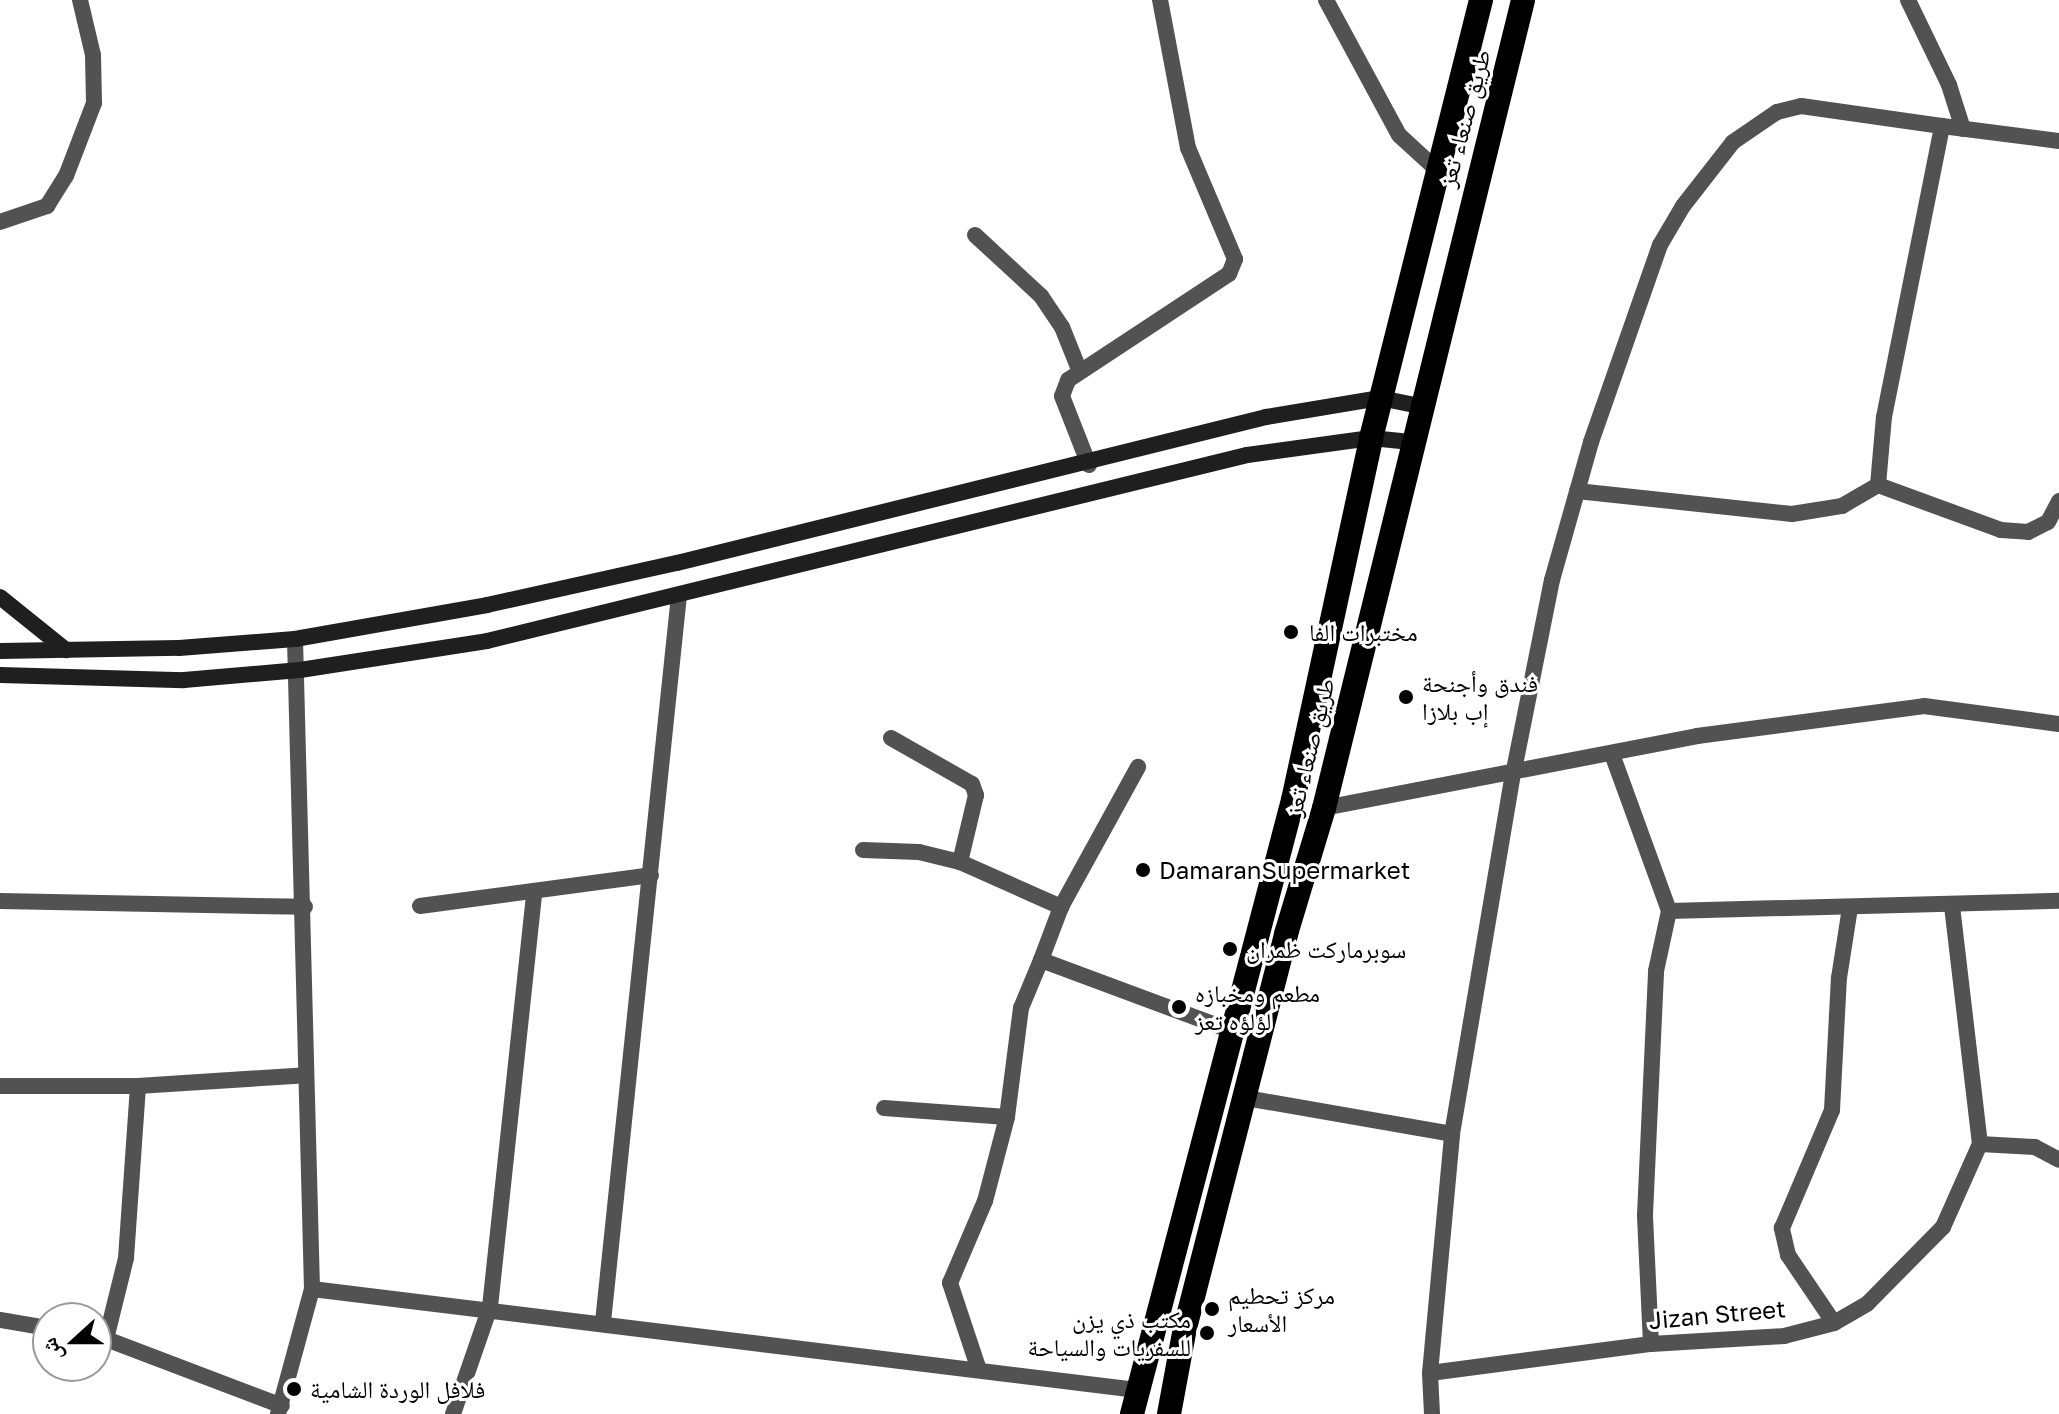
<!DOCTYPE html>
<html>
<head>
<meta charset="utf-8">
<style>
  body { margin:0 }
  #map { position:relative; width:2059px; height:1414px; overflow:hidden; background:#fff; font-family:"Golos Text","Noto Naskh Arabic",sans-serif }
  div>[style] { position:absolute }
  .street>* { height:16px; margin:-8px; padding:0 8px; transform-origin:8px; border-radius:8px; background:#525252 }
  .secondary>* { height:16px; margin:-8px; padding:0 8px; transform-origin:8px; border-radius:8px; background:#1f1f1f }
  .highway>* { height:24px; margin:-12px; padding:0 12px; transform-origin:12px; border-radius:12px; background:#000 }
  .dots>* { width:22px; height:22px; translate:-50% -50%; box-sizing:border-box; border:4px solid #fff; border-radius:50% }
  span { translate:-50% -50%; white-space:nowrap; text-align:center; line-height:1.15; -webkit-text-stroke:6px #fff; paint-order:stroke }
  .street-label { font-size:24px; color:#000 }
  .poi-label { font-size:24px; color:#000 }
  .left { translate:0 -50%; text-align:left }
  .right { translate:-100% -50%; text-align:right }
  .north { position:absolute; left:32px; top:1302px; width:80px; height:80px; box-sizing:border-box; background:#fff; border:2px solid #999; border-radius:50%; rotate:249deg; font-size:22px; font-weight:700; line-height:32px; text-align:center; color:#000 }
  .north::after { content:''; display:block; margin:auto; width:28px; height:36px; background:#000; clip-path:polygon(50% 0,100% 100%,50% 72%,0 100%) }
</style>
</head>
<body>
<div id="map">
  <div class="street">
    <div style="left:1326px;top:0;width:153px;rotate:61.6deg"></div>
    <div style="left:1399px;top:135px;width:52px;rotate:42.6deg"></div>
    <div style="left:1908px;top:0;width:94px;rotate:64.2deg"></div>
    <div style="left:1949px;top:85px;width:46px;rotate:72.3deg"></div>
    <div style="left:0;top:222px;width:50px;rotate:-18.8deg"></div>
    <div style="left:47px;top:206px;width:36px;rotate:-58deg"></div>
    <div style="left:66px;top:176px;width:78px;rotate:-69deg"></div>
    <div style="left:94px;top:103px;width:48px;rotate:-91.2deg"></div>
    <div style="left:93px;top:55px;width:57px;rotate:-103.3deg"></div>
    <div style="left:975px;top:235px;width:90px;rotate:42.7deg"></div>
    <div style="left:1041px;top:296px;width:37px;rotate:56deg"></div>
    <div style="left:1062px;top:327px;width:48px;rotate:68.2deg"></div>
    <div style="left:1089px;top:465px;width:74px;rotate:-111.4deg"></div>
    <div style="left:1062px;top:396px;width:17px;rotate:-69deg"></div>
    <div style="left:1068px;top:380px;width:193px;rotate:-33.4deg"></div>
    <div style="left:1229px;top:274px;width:16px;rotate:-68deg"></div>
    <div style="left:1235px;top:259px;width:121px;rotate:-112.9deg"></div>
    <div style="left:1188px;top:148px;width:151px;rotate:-100.7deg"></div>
    <div style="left:1878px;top:485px;width:68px;rotate:-85deg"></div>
    <div style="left:1884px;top:417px;width:297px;rotate:-78.7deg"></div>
    <div style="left:1942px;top:126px;width:118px;rotate:7.3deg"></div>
    <div style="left:1577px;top:491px;width:216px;rotate:6.1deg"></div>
    <div style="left:1792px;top:514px;width:51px;rotate:-9.1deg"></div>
    <div style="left:1842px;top:506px;width:42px;rotate:-30.3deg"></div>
    <div style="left:1878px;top:485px;width:131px;rotate:20.1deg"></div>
    <div style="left:2001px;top:530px;width:27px;rotate:4deg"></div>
    <div style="left:2028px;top:532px;width:22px;rotate:-27deg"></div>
    <div style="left:2048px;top:522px;width:24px;rotate:-62deg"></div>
    <div style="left:891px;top:738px;width:93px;rotate:29.6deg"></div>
    <div style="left:972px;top:784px;width:12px;rotate:70deg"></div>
    <div style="left:976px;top:795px;width:69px;rotate:103.4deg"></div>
    <div style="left:1612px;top:754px;width:167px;rotate:70deg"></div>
    <div style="left:1669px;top:911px;width:390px;rotate:-1.5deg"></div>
    <div style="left:1324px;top:808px;width:380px;rotate:-10.9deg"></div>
    <div style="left:1697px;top:736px;width:229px;rotate:-7.5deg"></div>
    <div style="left:1924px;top:706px;width:136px;rotate:7.6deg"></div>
    <div style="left:863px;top:850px;width:56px;rotate:2deg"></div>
    <div style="left:919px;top:852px;width:42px;rotate:13.7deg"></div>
    <div style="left:960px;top:862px;width:111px;rotate:24deg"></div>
    <div style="left:0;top:901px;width:305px;rotate:1.1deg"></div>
    <div style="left:420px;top:906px;width:233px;rotate:-7.6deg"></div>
    <div style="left:1952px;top:906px;width:240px;rotate:83.3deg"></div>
    <div style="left:1041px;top:960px;width:57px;rotate:-69.3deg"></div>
    <div style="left:1061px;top:907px;width:160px;rotate:-61.2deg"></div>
    <div style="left:0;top:1086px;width:138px"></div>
    <div style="left:138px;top:1086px;width:168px;rotate:-3.7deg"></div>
    <div style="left:1246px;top:1098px;width:209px;rotate:9.9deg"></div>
    <div style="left:884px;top:1108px;width:123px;rotate:4.2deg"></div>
    <div style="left:312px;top:1289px;width:831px;rotate:6.98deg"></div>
    <div style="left:0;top:1320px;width:49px;rotate:9.5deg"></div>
    <div style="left:603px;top:1322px;width:731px;rotate:-84.03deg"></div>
    <div style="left:1834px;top:1323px;width:82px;rotate:-124.1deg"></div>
    <div style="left:1788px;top:1255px;width:28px;rotate:-103deg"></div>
    <div style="left:1782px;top:1228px;width:128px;rotate:-67deg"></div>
    <div style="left:1832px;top:1110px;width:132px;rotate:-87deg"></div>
    <div style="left:1839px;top:978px;width:71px;rotate:-81.1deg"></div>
    <div style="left:96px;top:1337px;width:10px;rotate:11deg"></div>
    <div style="left:106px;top:1339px;width:83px;rotate:-76.1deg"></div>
    <div style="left:126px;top:1258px;width:172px;rotate:-86deg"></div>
    <div style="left:106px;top:1339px;width:188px;rotate:20.8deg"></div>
    <div style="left:1651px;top:1344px;width:129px;rotate:-92.7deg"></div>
    <div style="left:1645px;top:1215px;width:244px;rotate:-87.4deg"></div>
    <div style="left:1656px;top:971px;width:61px;rotate:-77.8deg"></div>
    <div style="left:979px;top:1370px;width:92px;rotate:-108.4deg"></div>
    <div style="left:950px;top:1283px;width:89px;rotate:-66.9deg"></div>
    <div style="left:985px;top:1201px;width:87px;rotate:-75.3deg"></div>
    <div style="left:1007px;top:1117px;width:110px;rotate:-82.7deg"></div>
    <div style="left:1021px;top:1008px;width:52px;rotate:-67.4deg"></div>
    <div style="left:1041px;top:960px;width:204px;rotate:20.4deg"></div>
    <div style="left:1430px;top:1373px;width:223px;rotate:-7.5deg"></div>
    <div style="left:1651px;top:1344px;width:133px;rotate:-3.4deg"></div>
    <div style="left:1784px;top:1336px;width:52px;rotate:-14.6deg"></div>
    <div style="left:1834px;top:1323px;width:39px;rotate:-30deg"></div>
    <div style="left:1868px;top:1303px;width:107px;rotate:-45.4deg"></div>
    <div style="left:1943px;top:1227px;width:91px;rotate:-66deg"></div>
    <div style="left:1980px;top:1144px;width:55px;rotate:3.1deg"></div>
    <div style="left:2035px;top:1147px;width:27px;rotate:28deg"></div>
    <div style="left:278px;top:1414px;width:130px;rotate:-74.8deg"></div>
    <div style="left:312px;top:1289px;width:650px;rotate:-91.5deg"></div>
    <div style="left:453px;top:1414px;width:113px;rotate:-70.9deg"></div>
    <div style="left:490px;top:1307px;width:417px;rotate:-83.9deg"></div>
    <div style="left:1432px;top:1414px;width:41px;rotate:-92.8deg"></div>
    <div style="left:1430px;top:1373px;width:240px;rotate:-84.7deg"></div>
    <div style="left:1452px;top:1134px;width:364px;rotate:-80.4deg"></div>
    <div style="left:1513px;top:775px;width:199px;rotate:-78.7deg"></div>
    <div style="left:1552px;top:580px;width:143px;rotate:-74.2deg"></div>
    <div style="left:1591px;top:442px;width:209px;rotate:-70.7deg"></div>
    <div style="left:1660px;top:245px;width:45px;rotate:-59.5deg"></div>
    <div style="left:1683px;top:206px;width:81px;rotate:-52deg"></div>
    <div style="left:1733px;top:142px;width:53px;rotate:-34.3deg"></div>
    <div style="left:1777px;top:112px;width:25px;rotate:-14deg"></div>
    <div style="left:1801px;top:106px;width:142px;rotate:8.1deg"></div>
  </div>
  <div class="secondary">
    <div style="left:0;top:597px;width:85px;rotate:38.8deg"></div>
    <div style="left:0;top:651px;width:179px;rotate:-1deg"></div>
    <div style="left:179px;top:648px;width:116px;rotate:-4.4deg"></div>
    <div style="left:295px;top:639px;width:195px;rotate:-10deg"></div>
    <div style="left:487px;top:605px;width:195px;rotate:-12.5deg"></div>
    <div style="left:677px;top:563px;width:607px;rotate:-13.92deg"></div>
    <div style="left:1266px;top:417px;width:116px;rotate:-9.5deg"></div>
    <div style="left:1380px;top:398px;width:41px;rotate:11.3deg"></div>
    <div style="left:0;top:675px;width:184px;rotate:1.6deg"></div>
    <div style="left:184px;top:680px;width:116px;rotate:-4.9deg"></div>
    <div style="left:300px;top:670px;width:189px;rotate:-8.8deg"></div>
    <div style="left:487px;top:641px;width:782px;rotate:-13.75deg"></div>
    <div style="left:1247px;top:455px;width:125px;rotate:-7.8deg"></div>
    <div style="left:1371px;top:438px;width:40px;rotate:5.7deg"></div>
  </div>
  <div class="highway">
    <div style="left:1132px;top:1414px;width:635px;rotate:-75.31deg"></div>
    <div style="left:1293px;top:800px;width:370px;rotate:-77.8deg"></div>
    <div style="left:1371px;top:438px;width:452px;rotate:-75.9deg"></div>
    <div style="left:1169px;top:1414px;width:87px;rotate:-79.5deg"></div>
    <div style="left:1185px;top:1328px;width:407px;rotate:-75.6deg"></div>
    <div style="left:1286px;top:934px;width:132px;rotate:-73.2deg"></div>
    <div style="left:1324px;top:808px;width:832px;rotate:-76.16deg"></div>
  </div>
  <div class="dots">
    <div style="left:1291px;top:632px;background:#000"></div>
    <div style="left:1406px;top:697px;background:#000"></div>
    <div style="left:1143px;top:870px;background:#000"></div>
    <div style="left:1230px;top:949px;background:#000"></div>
    <div style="left:1179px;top:1007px;background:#000"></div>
    <div style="left:1212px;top:1309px;background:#000"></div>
    <div style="left:1207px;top:1333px;background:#000"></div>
    <div style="left:294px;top:1389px;background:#000"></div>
  </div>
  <div class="street-label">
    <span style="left:1464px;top:118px;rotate:-75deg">طريق صنعاء تعز</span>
    <span style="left:1309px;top:747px;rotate:-76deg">طريق صنعاء تعز</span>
    <span style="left:1717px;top:1314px;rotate:-5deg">Jizan Street</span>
  </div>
  <div class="poi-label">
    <span class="left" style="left:1309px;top:632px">مختبرات الفا</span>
    <span class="left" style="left:1422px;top:697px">فندق وأجنحة<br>إب بلازا</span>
    <span class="left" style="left:1159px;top:870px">DamaranSupermarket</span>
    <span class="left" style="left:1246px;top:949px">سوبرماركت ظمران</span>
    <span class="left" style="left:1195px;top:1007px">مطعم ومخبازه<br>لؤلؤه تعز</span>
    <span class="left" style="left:1228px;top:1309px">مركز تحطيم<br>الأسعار</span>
    <span class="right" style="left:1191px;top:1333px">مكتب ذي يزن<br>للسفريات والسياحة</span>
    <span class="left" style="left:310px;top:1389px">فلافل الوردة الشامية</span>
  </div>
  <div class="north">ش</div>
</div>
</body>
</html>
